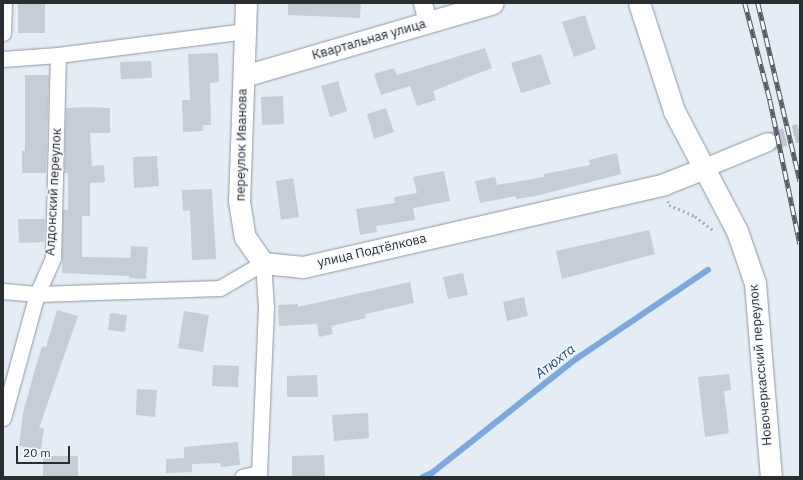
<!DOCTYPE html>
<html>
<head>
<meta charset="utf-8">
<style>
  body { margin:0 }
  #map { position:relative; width:803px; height:480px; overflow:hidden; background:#e4ecf6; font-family:"IBM Plex Sans",sans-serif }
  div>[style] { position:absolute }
  .stream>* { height:5.5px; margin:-2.75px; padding:0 2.75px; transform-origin:2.75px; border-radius:2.75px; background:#7ba9dd }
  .building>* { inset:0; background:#c5cdd6 }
  .tertiary-tunnel>* { height:18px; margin-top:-9px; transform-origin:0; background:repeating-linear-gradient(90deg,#bfc6cf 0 18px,transparent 0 27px) }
  .path>* { height:2.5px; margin-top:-1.25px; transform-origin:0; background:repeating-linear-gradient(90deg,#a9afb7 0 2px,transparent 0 5px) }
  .roads { filter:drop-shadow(0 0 1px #8f979f) drop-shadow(0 0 1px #8f979f) }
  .minor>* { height:15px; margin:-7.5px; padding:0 7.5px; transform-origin:7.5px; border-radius:7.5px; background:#fff }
  .tertiary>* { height:18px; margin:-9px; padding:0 9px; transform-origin:9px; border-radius:9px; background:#fff }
  .secondary>* { height:21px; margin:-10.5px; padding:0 10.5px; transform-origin:10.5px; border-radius:10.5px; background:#fff }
  .rail>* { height:4.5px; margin-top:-2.25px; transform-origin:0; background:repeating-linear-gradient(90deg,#f4f9ff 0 9px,#575c60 0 18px); box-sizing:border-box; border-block:1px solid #575c60 }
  span { translate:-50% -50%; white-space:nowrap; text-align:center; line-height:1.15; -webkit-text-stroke:3px #f4f9ff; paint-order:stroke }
  .street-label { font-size:13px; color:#2b2e31 }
  .water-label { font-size:14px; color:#174676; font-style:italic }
  .frame { position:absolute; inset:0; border:4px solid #2b2e31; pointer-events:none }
  .scale { position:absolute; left:16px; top:446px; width:54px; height:18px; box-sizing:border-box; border:2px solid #2b2e31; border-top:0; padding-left:5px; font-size:12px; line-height:14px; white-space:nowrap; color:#2b2e31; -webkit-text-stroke:3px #f4f9ff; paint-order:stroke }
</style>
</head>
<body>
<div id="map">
  <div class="stream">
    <div style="left:423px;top:477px;width:10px;rotate:-24deg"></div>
    <div style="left:432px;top:473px;width:184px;rotate:-38.4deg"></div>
    <div style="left:576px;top:359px;width:159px;rotate:-34deg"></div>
  </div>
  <div class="building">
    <div style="clip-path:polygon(18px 3px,45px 3px,45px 33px,18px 33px)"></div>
    <div style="clip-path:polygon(288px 3px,361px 3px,360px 18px,288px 15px)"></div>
    <div style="clip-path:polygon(585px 15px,596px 49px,574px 57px,562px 22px)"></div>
    <div style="clip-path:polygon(485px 48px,492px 68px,433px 91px,436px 100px,417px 106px,410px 86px,381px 95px,374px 74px,394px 68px,397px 75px)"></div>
    <div style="clip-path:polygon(218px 53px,219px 82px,210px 83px,211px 125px,203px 125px,203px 131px,183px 132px,182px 100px,190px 100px,188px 54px)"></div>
    <div style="clip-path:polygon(541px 54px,551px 84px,521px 93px,511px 63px)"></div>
    <div style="clip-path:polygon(151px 61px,152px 78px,121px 79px,120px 62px)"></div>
    <div style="clip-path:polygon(25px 75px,49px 75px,46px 173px,22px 173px,22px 151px,25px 151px)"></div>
    <div style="clip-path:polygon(338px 81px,347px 111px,330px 117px,321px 86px)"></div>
    <div style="clip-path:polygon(283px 96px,284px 124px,262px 125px,261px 97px)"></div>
    <div style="clip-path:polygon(89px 107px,110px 108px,110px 133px,90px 133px,92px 166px,104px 165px,105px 182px,90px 183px,90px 216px,82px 216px,82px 257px,130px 258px,131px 246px,148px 247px,146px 279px,129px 278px,129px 276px,62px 273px,63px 210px,68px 210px,68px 173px,64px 173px,66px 108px)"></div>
    <div style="clip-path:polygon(386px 108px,394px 132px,374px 139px,367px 114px)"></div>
    <div style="clip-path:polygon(617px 153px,621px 174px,536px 196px,516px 199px,516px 196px,480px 203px,475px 181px,495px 177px,497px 185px,544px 177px,544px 174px,590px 165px,589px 160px)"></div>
    <div style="clip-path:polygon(157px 156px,159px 186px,134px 188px,133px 157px)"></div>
    <div style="clip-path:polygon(444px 171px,450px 201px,413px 208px,415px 220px,376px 226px,377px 232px,360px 235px,356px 209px,395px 203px,394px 197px,417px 193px,413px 177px)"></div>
    <div style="clip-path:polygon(293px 178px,299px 217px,281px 220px,276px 181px)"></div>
    <div style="clip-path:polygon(212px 189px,216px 259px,192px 260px,190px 210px,183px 211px,182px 190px)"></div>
    <div style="clip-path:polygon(18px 219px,45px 219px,44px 242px,19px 243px)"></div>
    <div style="clip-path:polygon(649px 230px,655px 254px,562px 279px,556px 251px)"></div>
    <div style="clip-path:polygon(463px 273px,468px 295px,448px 299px,443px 277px)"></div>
    <div style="clip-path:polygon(410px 282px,414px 303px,365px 314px,366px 318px,331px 326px,333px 334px,319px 337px,317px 324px,279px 326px,278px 305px,298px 304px,298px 307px)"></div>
    <div style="clip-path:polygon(524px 297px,528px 316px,507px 321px,503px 302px)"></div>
    <div style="clip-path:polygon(57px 310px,78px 316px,39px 428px,44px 428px,41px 449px,19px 446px,23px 413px,36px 366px,42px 346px,46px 347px)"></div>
    <div style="clip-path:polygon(184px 311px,209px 315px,203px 352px,178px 348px)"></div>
    <div style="clip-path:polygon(110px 313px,127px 315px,125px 332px,108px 330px)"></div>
    <div style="clip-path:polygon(213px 365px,239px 366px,238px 387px,212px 386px)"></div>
    <div style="clip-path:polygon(729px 374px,731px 390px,724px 391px,729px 433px,705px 437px,698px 377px)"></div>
    <div style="clip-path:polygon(317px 375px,318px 397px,287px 397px,287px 376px)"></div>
    <div style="clip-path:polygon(137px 389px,157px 390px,155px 417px,136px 415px)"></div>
    <div style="clip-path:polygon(368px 413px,369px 438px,334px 441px,332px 415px)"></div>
    <div style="clip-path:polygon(238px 442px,240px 465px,221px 467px,220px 463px,192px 464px,192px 472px,166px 473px,166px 459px,184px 458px,184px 447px)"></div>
    <div style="clip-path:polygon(324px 455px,325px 477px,292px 477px,292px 456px)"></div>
    <div style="clip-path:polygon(43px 456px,78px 456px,78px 477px,43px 477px)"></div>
  </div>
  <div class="tertiary-tunnel">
    <div style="left:768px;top:142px;width:33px;rotate:-16deg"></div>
  </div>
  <div class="path">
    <div style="left:668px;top:201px;width:4px;rotate:76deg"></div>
    <div style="left:669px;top:205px;width:28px;rotate:23deg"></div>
    <div style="left:695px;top:216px;width:23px;rotate:38deg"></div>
  </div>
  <div class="roads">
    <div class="minor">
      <div style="left:3px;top:33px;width:30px;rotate:-88deg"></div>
      <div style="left:3px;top:59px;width:55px;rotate:-4.2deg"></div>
      <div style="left:58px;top:55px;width:189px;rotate:-7.3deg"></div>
      <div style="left:3px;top:291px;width:34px;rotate:5deg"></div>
      <div style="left:37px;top:294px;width:183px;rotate:-1.9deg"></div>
      <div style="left:220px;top:288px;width:50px;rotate:-30.2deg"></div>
      <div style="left:263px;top:263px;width:44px;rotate:86.1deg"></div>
      <div style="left:266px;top:307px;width:166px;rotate:92.4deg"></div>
      <div style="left:259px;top:473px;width:17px;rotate:167deg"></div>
      <div style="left:3px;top:418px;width:129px;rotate:-74.7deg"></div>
      <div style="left:37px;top:294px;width:39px;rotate:-66deg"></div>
      <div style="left:53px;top:258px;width:203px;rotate:-88.6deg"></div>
    </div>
    <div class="tertiary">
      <div style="left:423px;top:3px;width:21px;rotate:76deg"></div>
      <div style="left:705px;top:168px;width:68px;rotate:-22.4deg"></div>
    </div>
    <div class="secondary">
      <div style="left:246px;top:3px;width:198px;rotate:92deg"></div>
      <div style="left:239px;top:201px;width:36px;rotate:81deg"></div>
      <div style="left:245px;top:237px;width:32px;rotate:55deg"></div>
      <div style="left:263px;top:263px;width:40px;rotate:5.7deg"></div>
      <div style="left:303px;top:267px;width:370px;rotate:-12.9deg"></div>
      <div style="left:664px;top:184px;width:44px;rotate:-21.3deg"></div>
      <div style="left:639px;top:3px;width:114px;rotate:72deg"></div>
      <div style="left:674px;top:111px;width:136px;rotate:62.3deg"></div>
      <div style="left:737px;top:231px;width:55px;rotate:70.9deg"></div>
      <div style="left:755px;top:283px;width:195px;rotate:85.3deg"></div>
      <div style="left:244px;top:76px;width:259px;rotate:-16.3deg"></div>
    </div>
  </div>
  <div class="rail">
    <div style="left:745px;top:3px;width:100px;rotate:75.5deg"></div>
    <div style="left:770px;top:100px;width:147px;rotate:78.2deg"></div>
    <div style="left:758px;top:3px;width:183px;rotate:76.7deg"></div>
  </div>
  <div class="street-label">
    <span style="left:369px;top:40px;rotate:-16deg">Квартальная улица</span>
    <span style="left:242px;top:145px;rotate:-89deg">переулок Иванова</span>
    <span style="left:54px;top:192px;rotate:-87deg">Алдонский переулок</span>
    <span style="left:372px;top:251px;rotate:-13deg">улица Подтёлкова</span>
    <span style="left:761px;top:365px;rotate:-95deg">Новочеркасский переулок</span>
  </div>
  <div class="water-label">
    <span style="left:555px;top:361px;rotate:-38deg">Атюхта</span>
  </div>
  <div class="frame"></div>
  <div class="scale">20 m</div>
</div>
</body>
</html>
